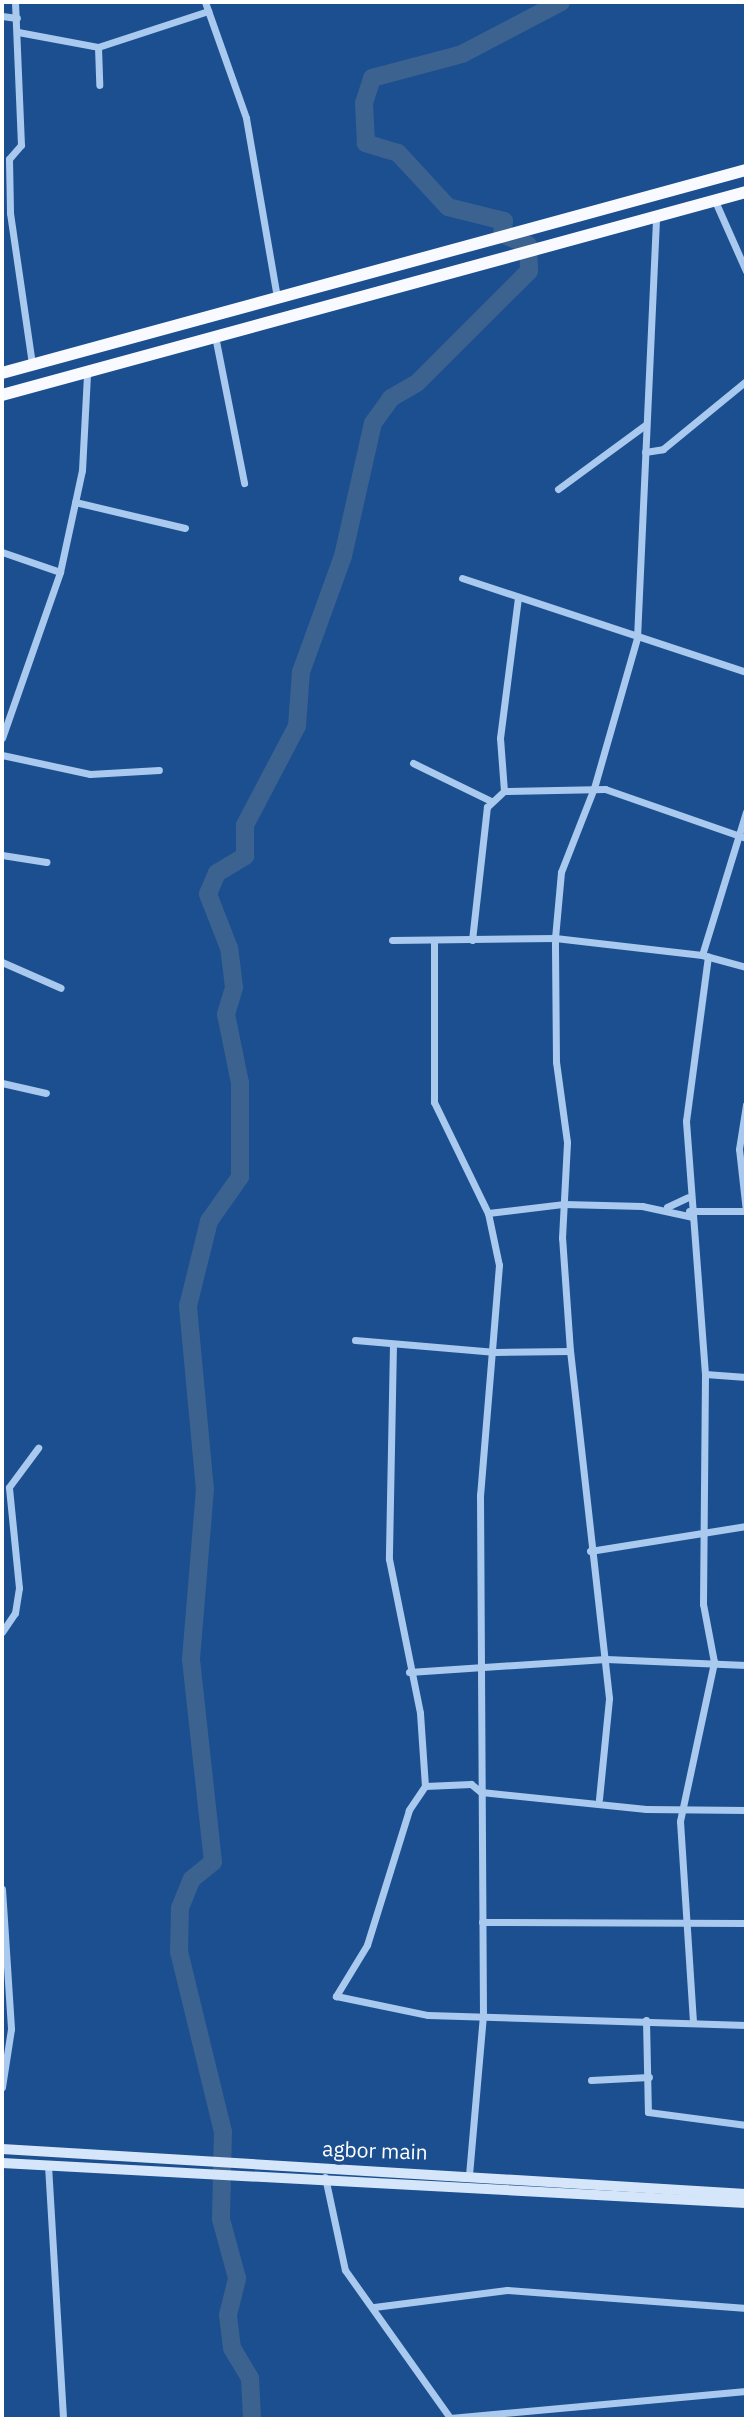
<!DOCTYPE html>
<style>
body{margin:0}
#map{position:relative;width:748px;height:2421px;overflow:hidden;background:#1b4f8f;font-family:"IBM Plex Sans",sans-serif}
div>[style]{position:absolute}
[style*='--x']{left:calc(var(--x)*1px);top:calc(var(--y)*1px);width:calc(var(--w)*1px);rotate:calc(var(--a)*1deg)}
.river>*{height:18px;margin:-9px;padding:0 9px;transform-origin:9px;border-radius:9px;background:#3c6290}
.minor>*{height:7px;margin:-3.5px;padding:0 3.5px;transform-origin:3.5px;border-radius:3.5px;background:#a9c9ee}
.secondary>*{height:10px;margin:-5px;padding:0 5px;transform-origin:5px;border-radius:5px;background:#d6e6fa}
.trunk>*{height:12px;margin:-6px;padding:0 6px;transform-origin:6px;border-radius:6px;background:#f8faff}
span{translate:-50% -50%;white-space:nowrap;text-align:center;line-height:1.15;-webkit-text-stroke:7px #1b4f8f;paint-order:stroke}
.street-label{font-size:21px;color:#fff}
.frame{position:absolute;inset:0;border:4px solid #fff;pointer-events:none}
</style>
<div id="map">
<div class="river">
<i style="--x:252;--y:2419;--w:41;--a:-92.8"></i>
<i style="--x:250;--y:2378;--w:35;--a:-121"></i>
<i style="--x:232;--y:2348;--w:33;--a:-97"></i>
<i style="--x:228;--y:2315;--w:38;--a:-76"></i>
<i style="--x:237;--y:2278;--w:61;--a:-105.2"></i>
<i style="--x:221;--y:2219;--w:87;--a:-88.7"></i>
<i style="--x:223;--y:2132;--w:185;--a:-103.7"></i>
<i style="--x:179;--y:1952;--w:44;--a:-88.7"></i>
<i style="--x:180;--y:1908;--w:31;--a:-68"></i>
<i style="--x:192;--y:1879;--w:27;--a:-39"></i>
<i style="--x:213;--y:1862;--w:204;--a:-96.2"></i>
<i style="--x:191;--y:1659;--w:170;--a:-85.3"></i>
<i style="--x:205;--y:1490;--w:185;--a:-95.3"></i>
<i style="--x:188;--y:1306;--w:88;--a:-76.1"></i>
<i style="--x:209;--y:1221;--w:54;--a:-54.8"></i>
<i style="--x:240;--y:1177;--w:94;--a:-90"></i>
<i style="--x:240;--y:1083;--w:70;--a:-101.5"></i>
<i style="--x:226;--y:1014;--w:28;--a:-73"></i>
<i style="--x:234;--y:987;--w:39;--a:-97"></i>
<i style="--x:229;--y:948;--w:58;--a:-111.3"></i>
<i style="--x:208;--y:894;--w:23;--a:-67"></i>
<i style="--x:217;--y:873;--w:33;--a:-31"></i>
<i style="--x:245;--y:856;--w:31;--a:-90"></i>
<i style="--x:245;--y:825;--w:112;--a:-62.3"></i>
<i style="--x:297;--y:726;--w:54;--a:-85.8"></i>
<i style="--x:301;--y:672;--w:123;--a:-70.1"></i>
<i style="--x:343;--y:556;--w:136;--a:-77.3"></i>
<i style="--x:373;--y:423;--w:31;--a:-54"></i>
<i style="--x:391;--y:398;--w:30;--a:-30"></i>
<i style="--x:417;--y:383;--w:158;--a:-45"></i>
<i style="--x:529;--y:271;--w:26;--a:-92"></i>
<i style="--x:528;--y:245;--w:28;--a:-157"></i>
<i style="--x:502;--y:234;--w:13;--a:-81"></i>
<i style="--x:504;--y:221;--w:58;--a:-166"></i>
<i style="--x:448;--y:207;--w:74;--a:-132.8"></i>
<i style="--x:398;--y:153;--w:34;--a:-163"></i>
<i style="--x:366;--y:143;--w:40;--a:-92.9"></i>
<i style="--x:364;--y:103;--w:26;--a:-72"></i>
<i style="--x:372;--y:78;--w:93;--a:-14.9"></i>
<i style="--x:462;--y:54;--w:112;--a:-27.7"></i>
</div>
<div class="minor">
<i style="--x:15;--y:2;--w:143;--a:87.6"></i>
<i style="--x:21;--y:145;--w:18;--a:131"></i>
<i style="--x:9;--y:159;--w:54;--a:88.9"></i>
<i style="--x:10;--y:213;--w:152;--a:81.7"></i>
<i style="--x:205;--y:2;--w:123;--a:70.5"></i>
<i style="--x:246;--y:118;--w:182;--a:80.2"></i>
<i style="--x:2;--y:16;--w:15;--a:8"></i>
<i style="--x:18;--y:32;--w:81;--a:10.6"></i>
<i style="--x:98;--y:47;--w:116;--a:-18.1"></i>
<i style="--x:98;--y:47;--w:38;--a:88"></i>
<i style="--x:715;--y:201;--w:77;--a:66.1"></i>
<i style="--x:215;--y:336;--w:150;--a:78.8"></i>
<i style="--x:645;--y:452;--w:18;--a:-9"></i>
<i style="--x:663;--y:449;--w:107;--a:-39.3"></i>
<i style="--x:558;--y:489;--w:108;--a:-36.3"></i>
<i style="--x:75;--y:502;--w:113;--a:13.3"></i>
<i style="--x:2;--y:552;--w:61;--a:19"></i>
<i style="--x:462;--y:578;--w:299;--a:18.3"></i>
<i style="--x:2;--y:738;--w:176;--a:-70.7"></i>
<i style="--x:60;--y:572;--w:104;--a:-77.8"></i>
<i style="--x:82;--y:470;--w:97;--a:-87"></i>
<i style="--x:2;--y:755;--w:90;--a:12.2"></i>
<i style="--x:90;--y:774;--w:69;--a:-3.3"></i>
<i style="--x:413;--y:763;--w:87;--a:26"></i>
<i style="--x:504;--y:791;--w:53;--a:-94.3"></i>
<i style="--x:500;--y:738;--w:142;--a:-82.7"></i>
<i style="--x:2;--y:855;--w:45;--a:9"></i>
<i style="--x:392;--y:940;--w:163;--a:-0.7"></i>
<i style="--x:555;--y:938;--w:148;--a:6.6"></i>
<i style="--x:702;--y:955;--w:46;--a:15.3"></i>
<i style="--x:434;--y:940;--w:162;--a:90"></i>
<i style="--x:434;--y:1102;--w:123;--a:64.1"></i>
<i style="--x:488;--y:1213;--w:53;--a:78.1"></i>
<i style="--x:499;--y:1265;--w:231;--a:94.7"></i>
<i style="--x:480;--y:1495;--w:520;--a:89.67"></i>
<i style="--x:483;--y:2015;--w:160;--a:95"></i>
<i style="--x:472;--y:940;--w:134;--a:-83.6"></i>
<i style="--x:487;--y:807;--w:23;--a:-43"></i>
<i style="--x:504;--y:791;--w:101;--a:-1.1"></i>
<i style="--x:605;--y:789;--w:149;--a:19.2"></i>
<i style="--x:702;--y:955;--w:150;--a:-72.9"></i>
<i style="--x:2;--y:962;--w:64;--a:23.8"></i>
<i style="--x:2;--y:1083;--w:45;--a:12.8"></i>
<i style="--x:667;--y:1207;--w:23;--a:-25"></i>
<i style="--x:689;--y:1211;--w:57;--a:0"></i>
<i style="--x:746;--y:1211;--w:62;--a:-96.4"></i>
<i style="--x:739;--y:1149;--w:45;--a:-81"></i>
<i style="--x:488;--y:1213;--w:77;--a:-6.8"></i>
<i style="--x:564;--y:1204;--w:78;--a:1.5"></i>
<i style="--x:642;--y:1206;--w:52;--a:12.2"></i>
<i style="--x:355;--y:1340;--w:141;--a:4.9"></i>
<i style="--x:495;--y:1352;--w:75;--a:-0.8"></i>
<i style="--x:393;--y:1344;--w:215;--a:91.1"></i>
<i style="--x:389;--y:1559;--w:157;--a:78.6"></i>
<i style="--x:420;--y:1713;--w:73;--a:86.1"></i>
<i style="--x:425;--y:1786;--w:29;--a:124"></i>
<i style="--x:409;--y:1810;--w:141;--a:107.3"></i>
<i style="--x:367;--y:1945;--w:60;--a:121.3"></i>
<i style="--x:336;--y:1996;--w:94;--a:11.7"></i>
<i style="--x:428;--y:2015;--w:318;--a:1.8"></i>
<i style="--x:705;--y:1374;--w:41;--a:4.2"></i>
<i style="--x:590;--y:1551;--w:158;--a:-9.1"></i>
<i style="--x:2;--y:1632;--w:23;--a:-56"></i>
<i style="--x:15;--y:1613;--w:25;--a:-81"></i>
<i style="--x:19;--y:1588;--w:101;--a:-95.7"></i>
<i style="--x:9;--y:1487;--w:49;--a:-53.4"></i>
<i style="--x:409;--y:1672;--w:197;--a:-3.8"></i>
<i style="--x:606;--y:1659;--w:140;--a:2.5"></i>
<i style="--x:425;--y:1786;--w:46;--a:-2.5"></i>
<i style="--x:471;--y:1784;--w:13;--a:39"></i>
<i style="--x:481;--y:1792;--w:166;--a:5.9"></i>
<i style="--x:646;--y:1809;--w:100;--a:0.6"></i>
<i style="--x:599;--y:1799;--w:101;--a:-84.3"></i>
<i style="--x:609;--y:1698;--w:349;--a:-96.4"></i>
<i style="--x:570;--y:1351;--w:113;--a:-94"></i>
<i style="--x:562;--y:1238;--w:96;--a:-87"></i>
<i style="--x:567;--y:1142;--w:81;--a:-97.8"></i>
<i style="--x:556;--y:1062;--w:124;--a:-90.5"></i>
<i style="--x:555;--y:938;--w:66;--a:-84.8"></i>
<i style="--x:561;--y:872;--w:90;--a:-68.6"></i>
<i style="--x:594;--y:788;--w:156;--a:-74"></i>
<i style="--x:637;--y:638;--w:421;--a:-87.4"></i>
<i style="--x:2;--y:1889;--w:140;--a:86.3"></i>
<i style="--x:11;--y:2029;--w:59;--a:98.8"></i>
<i style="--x:482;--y:1922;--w:264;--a:0.2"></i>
<i style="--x:646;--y:2020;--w:92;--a:88.8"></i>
<i style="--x:648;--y:2112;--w:99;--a:7.6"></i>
<i style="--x:693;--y:2022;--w:201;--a:-93.7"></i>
<i style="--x:680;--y:1821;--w:163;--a:-77.9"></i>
<i style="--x:714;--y:1662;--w:59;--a:-100.7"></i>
<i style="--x:703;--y:1604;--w:230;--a:-89.5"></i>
<i style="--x:705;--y:1374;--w:254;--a:-94.3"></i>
<i style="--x:686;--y:1121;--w:166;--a:-82.4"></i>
<i style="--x:591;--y:2080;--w:58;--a:-3"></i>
<i style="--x:48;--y:2165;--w:254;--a:86.6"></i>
<i style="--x:325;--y:2177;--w:95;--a:77.9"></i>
<i style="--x:345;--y:2270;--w:183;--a:54.6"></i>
<i style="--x:374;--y:2307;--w:134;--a:-7.3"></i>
<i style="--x:507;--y:2290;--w:240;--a:4.3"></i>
<i style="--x:450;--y:2418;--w:297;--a:-5.2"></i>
</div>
<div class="secondary">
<i style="--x:2;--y:2149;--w:745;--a:3.46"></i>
<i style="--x:2;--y:2163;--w:745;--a:3.08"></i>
</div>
<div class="trunk">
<i style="--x:2;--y:373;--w:771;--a:-15.26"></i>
<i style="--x:2;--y:395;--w:771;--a:-15.26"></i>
</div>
<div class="street-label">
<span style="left:375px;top:2150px;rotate:2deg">agbor main</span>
</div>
<div class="frame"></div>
</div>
